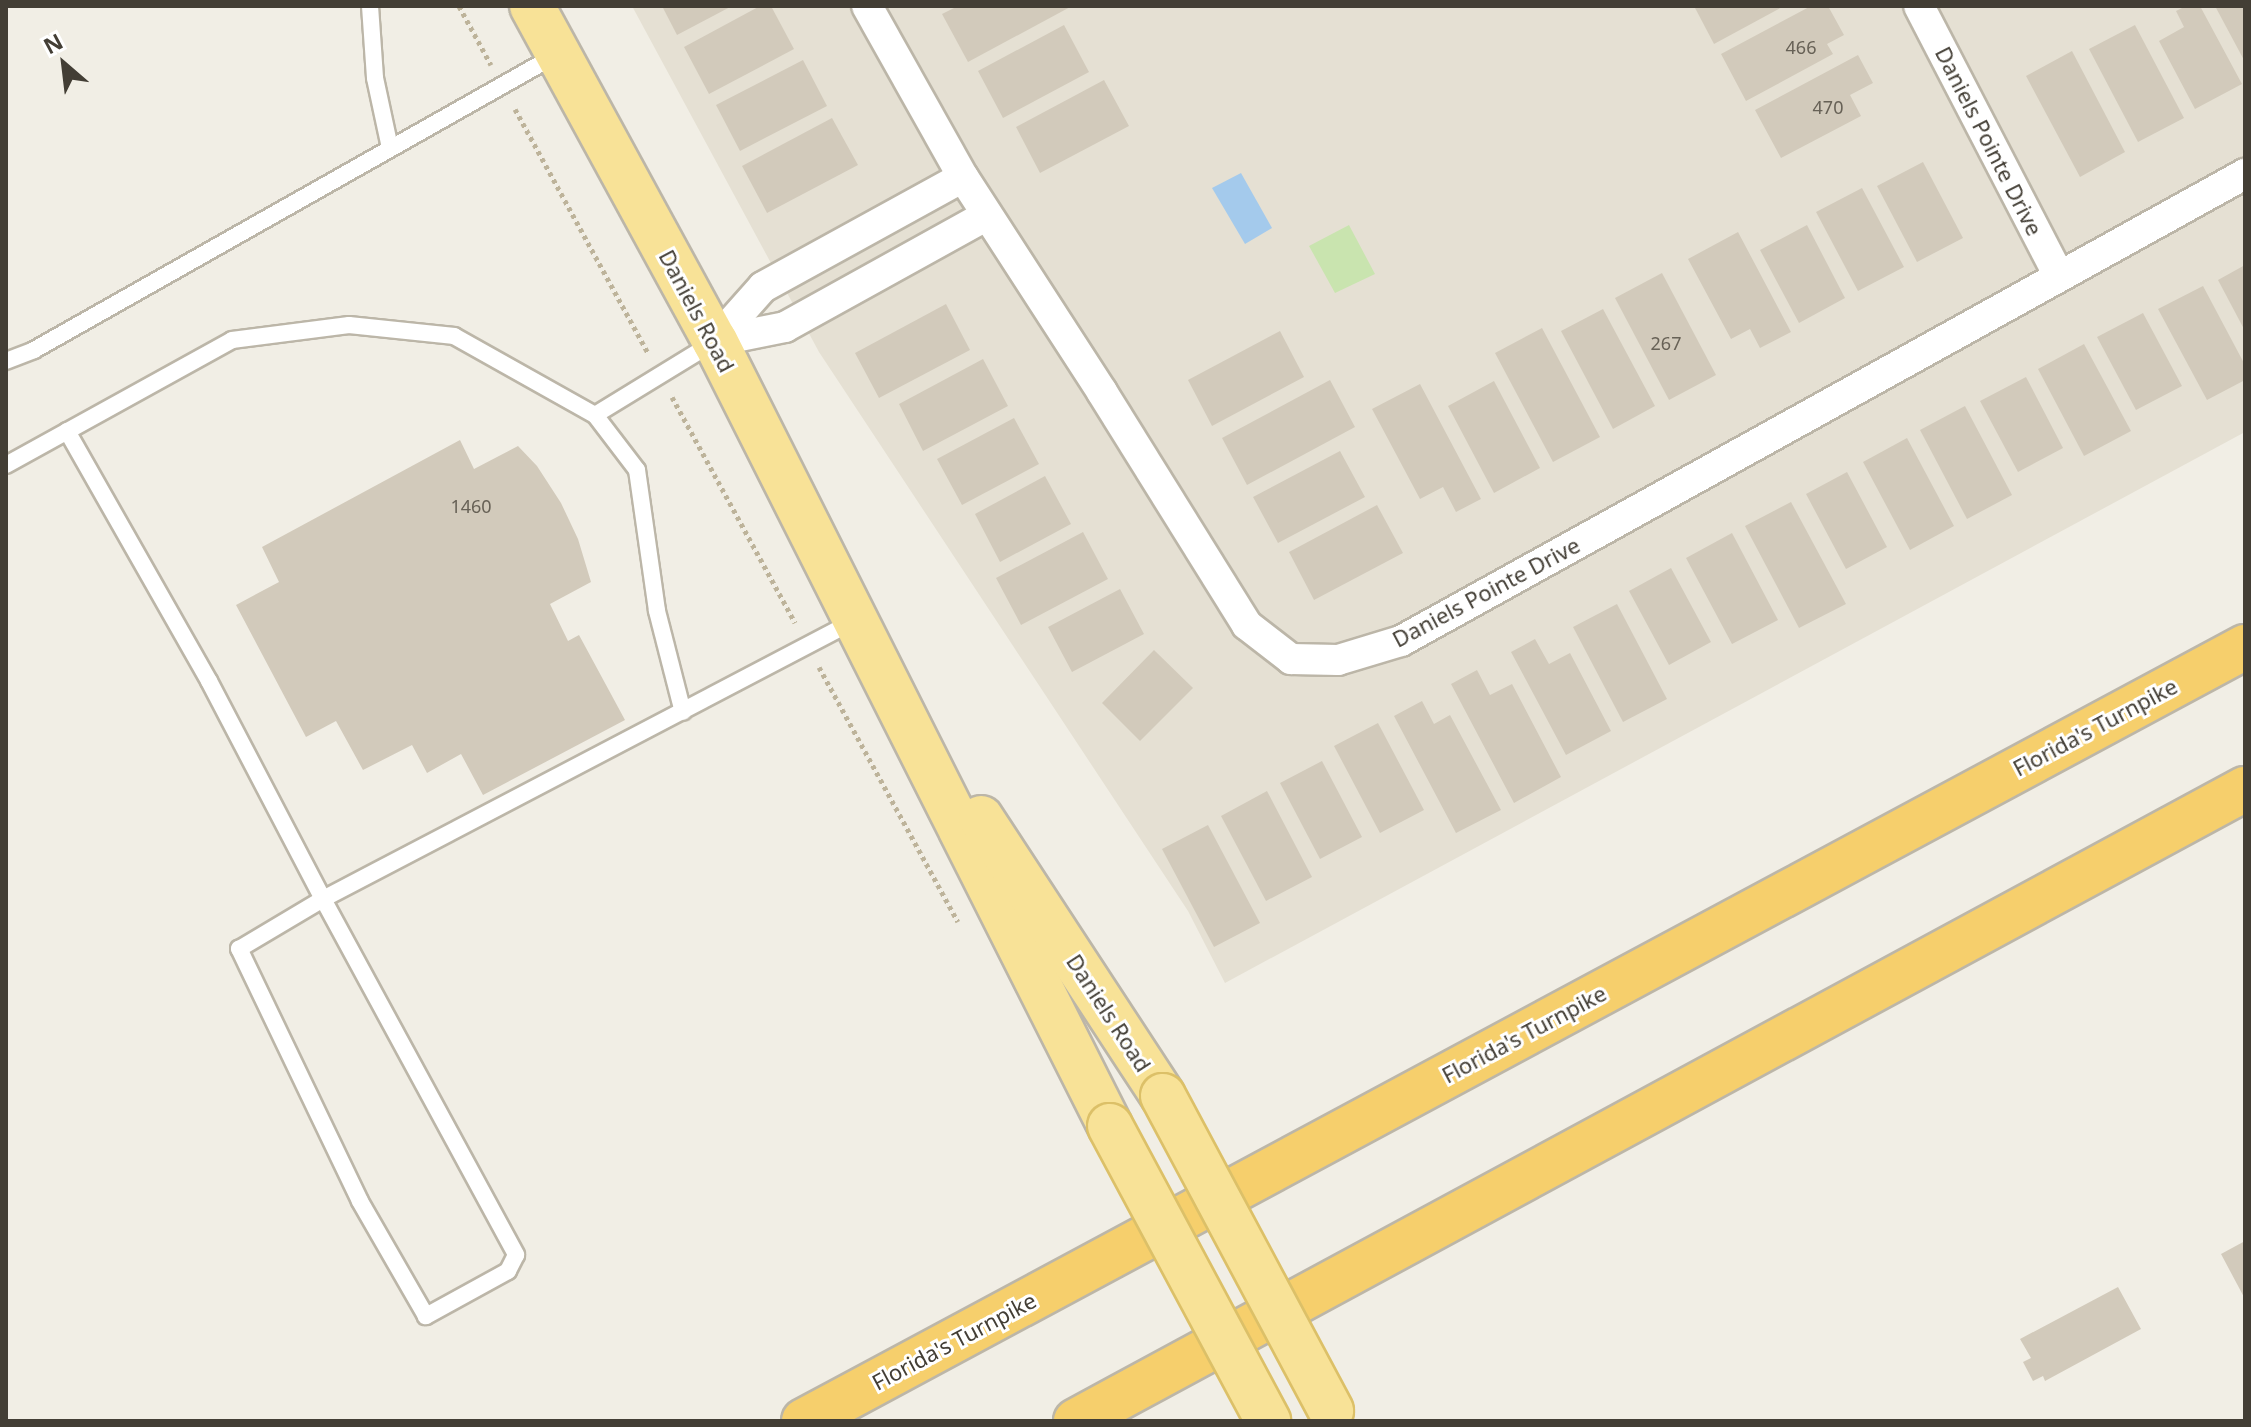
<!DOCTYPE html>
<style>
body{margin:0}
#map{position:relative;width:2251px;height:1427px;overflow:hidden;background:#f1eee5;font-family:"Noto Sans",sans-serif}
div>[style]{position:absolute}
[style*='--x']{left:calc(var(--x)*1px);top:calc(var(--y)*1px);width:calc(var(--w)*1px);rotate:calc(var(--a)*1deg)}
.residential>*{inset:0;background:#e5e0d3}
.green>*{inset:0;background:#c9e4af}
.water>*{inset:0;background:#a4caec}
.building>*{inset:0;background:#d2cabb}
.path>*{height:5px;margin-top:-2.5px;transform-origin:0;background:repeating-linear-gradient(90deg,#bdb39a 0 4px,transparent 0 8px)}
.roads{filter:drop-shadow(2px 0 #bcb6a8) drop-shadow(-2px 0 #bcb6a8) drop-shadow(0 2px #bcb6a8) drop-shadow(0 -2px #bcb6a8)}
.lane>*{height:16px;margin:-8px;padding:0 8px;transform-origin:8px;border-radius:8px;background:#fff}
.street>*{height:30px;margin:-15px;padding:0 15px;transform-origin:15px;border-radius:15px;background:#fff}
.primary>*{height:44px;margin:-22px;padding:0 22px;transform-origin:22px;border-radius:22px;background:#f8e297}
.highway>*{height:44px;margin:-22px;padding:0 22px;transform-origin:22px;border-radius:22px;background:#f6cf6c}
.bridges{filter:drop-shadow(2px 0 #dcc068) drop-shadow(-2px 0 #dcc068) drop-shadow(0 2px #dcc068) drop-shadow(0 -2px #dcc068)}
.primary-bridge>*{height:44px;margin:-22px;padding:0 22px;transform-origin:22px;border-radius:22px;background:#f8e297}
span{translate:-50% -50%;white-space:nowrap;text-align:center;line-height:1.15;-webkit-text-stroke:6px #fff;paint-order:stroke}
.number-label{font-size:18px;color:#676156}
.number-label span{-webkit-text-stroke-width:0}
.street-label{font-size:22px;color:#433e35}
.frame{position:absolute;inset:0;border:8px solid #433e35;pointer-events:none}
.north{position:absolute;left:24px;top:24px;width:80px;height:80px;-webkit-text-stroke:6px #fff;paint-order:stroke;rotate:332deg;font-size:22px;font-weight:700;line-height:32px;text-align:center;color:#433e35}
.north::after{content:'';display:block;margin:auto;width:28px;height:36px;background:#433e35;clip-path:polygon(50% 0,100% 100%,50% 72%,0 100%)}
</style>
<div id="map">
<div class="residential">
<i style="clip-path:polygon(632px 6px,2245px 6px,2245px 432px,1225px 983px,1188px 911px,819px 352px)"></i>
</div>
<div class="green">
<i style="clip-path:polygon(1349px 225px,1375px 274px,1335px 293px,1309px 246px)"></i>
</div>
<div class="water">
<i style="clip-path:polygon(1241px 173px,1272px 228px,1245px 244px,1212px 188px)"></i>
</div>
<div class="building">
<i style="clip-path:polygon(662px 6px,732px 6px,677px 35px)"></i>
<i style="clip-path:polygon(760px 6px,771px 6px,794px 49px,709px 94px,684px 47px)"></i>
<i style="clip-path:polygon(958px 6px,1072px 6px,968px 62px,942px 14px)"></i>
<i style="clip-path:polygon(1694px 6px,1784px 6px,1714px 44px)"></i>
<i style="clip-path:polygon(1811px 6px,1828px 6px,1844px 35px,1827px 44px,1833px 54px,1746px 101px,1721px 54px)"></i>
<i style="clip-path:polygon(2186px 6px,2200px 6px,2242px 84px,2195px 109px,2159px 41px,2184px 27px,2176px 11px)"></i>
<i style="clip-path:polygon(2215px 6px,2245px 6px,2245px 62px)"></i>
<i style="clip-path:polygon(1064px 25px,1089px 72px,1003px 118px,978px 71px)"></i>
<i style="clip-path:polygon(2135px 25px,2184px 118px,2138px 142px,2089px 49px)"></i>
<i style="clip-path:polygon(2072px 51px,2125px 152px,2080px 177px,2026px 76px)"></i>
<i style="clip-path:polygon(1858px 55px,1873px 83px,1850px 95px,1861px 116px,1781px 158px,1755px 110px)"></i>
<i style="clip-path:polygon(803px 60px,827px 106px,740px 151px,716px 105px)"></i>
<i style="clip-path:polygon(1104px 80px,1129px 126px,1040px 173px,1016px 127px)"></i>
<i style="clip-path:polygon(832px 118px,858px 165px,767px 213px,742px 166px)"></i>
<i style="clip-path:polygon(1923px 162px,1963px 238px,1917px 262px,1877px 186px)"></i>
<i style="clip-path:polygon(1862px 188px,1904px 267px,1858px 291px,1816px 212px)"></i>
<i style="clip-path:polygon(1807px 225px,1845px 298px,1799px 323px,1760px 250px)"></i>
<i style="clip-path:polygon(1738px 232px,1791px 332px,1760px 348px,1750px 329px,1731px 339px,1688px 259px)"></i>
<i style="clip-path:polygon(2245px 265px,2245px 331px,2218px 280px)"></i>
<i style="clip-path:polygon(1662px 273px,1716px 375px,1669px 400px,1615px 298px)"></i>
<i style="clip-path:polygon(2203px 286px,2245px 365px,2245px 380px,2207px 400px,2158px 309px)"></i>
<i style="clip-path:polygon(946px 304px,970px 350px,879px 398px,855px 353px)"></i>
<i style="clip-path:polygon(1603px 309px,1655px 406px,1613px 429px,1561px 331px)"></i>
<i style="clip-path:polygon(2143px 313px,2182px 386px,2136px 410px,2097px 337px)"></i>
<i style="clip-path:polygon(1542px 328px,1600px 437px,1553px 462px,1495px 353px)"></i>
<i style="clip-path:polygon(1280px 331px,1304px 377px,1212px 426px,1188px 380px)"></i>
<i style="clip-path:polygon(2084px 344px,2131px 431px,2084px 456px,2038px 369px)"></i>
<i style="clip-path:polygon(983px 359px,1008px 406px,923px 451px,899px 404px)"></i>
<i style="clip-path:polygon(2026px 377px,2063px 448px,2018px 472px,1980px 401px)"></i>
<i style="clip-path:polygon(1330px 380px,1355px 427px,1247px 485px,1222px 438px)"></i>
<i style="clip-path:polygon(1494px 381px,1540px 468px,1494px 493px,1448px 406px)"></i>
<i style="clip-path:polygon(1420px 384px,1481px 499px,1456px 512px,1443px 487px,1420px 499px,1372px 409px)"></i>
<i style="clip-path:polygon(1965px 406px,2012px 495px,1967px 519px,1920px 430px)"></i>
<i style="clip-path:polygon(1014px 418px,1039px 464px,962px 505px,937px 459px)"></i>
<i style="clip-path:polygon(1907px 438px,1954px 526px,1910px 550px,1863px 462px)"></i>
<i style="clip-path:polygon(460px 440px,474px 469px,518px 446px,537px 466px,561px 503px,578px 539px,591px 582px,550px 604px,568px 641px,579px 635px,625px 720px,483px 795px,461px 754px,427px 773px,412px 745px,363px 770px,336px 721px,306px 737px,236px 605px,279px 582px,262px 547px)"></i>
<i style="clip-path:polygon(1340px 451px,1365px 497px,1278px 543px,1253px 497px)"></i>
<i style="clip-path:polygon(1847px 472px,1887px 547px,1846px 569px,1806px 494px)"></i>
<i style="clip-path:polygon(1045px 476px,1071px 524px,1000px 562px,975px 514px)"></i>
<i style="clip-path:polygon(1791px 502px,1846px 604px,1799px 628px,1745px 526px)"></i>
<i style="clip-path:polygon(1377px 505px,1403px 553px,1314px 600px,1289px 552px)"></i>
<i style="clip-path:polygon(1083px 532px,1108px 579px,1021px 625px,996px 578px)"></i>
<i style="clip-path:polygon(1732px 533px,1778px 620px,1732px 644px,1686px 558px)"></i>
<i style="clip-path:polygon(1671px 568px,1711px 642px,1669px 665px,1629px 591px)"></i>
<i style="clip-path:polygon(1120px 589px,1144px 634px,1072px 672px,1048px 627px)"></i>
<i style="clip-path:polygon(1617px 604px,1667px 699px,1623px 722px,1573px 627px)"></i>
<i style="clip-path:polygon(1535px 639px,1549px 664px,1570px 653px,1611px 731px,1566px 755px,1511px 652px)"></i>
<i style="clip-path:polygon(1154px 650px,1193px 688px,1140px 741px,1102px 703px)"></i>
<i style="clip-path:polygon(1477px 670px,1490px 695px,1512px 684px,1561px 777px,1514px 803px,1451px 684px)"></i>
<i style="clip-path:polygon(1422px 701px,1434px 724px,1450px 715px,1501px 810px,1456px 833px,1394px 716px)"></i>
<i style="clip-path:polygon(1378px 723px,1424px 810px,1380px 833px,1334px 746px)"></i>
<i style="clip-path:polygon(1322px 761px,1362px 837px,1320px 859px,1280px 783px)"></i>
<i style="clip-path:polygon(1267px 791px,1312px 877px,1266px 901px,1221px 816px)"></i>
<i style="clip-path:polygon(1208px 825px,1260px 923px,1214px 947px,1162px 849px)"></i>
<i style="clip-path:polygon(2245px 1241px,2245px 1299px,2221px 1254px)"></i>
<i style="clip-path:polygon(2118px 1287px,2141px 1329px,2045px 1381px,2043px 1376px,2033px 1381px,2023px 1362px,2031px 1358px,2020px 1339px)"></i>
</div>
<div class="path">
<i style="--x:459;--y:6;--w:67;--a:61.5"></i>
<i style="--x:515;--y:109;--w:278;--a:61.4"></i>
<i style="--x:672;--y:397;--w:257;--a:61.4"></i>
<i style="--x:819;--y:667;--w:290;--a:61.4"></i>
</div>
<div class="roads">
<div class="lane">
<i style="--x:370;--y:6;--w:72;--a:86"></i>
<i style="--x:375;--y:78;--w:72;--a:77.9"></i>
<i style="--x:6;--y:361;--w:30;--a:-21"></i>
<i style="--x:34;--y:350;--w:600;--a:-29.47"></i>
<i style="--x:595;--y:415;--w:69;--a:52.6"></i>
<i style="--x:637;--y:470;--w:142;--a:81.9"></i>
<i style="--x:657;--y:611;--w:104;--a:75.6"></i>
<i style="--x:67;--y:431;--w:288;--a:60.4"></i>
<i style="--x:209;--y:681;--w:246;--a:62.4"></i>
<i style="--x:323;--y:899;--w:599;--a:-27.63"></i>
<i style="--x:6;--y:465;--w:258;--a:-28.9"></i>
<i style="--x:232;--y:340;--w:118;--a:-7.3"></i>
<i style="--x:349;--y:325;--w:106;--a:6"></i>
<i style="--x:454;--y:336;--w:162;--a:29.3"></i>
<i style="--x:595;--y:415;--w:140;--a:-31.5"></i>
<i style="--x:323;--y:899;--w:405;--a:61.5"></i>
<i style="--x:516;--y:1255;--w:18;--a:117"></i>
<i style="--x:508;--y:1271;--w:94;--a:151.2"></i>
<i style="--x:426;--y:1316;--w:133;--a:-119.9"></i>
<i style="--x:360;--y:1201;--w:280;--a:-115.6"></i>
<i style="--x:239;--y:949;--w:98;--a:-30.8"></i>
</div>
<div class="street">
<i style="--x:867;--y:6;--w:196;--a:60.7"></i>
<i style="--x:963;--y:177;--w:256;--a:57.1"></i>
<i style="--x:1102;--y:392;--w:274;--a:58.1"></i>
<i style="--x:1247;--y:625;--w:56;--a:37.7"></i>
<i style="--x:1291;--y:659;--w:47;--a:1.2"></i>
<i style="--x:1338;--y:660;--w:66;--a:-16.8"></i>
<i style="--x:1401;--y:641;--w:965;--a:-28.96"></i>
<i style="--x:1919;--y:6;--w:304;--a:62.6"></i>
<i style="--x:715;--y:341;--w:71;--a:-11.3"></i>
<i style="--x:785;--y:327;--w:231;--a:-29"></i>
<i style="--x:715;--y:341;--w:72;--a:-48.4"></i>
<i style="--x:763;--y:287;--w:228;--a:-28.8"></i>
</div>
<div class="primary">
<i style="--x:532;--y:6;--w:382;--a:61.4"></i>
<i style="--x:715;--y:341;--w:879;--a:63.29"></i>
<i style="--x:981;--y:818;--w:332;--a:56.8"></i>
</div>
<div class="highway">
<i style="--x:804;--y:1421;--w:1636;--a:-28.24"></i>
<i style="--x:1076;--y:1421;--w:1329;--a:-28.4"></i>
</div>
</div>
<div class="bridges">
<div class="primary-bridge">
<i style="--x:1163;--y:1096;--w:357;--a:61.9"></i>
<i style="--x:1110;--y:1126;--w:335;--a:61.8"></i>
</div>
</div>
<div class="number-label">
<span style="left:1801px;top:47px">466</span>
<span style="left:1828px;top:107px">470</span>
<span style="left:1666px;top:343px">267</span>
<span style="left:471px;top:506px">1460</span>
</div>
<div class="street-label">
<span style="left:1989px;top:141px;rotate:63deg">Daniels Pointe Drive</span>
<span style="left:697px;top:311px;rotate:62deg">Daniels Road</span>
<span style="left:1486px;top:592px;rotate:-28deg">Daniels Pointe Drive</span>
<span style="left:2095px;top:727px;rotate:-28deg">Florida's Turnpike</span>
<span style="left:1109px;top:1013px;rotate:57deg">Daniels Road</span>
<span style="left:1524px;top:1034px;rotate:-28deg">Florida's Turnpike</span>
<span style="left:954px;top:1341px;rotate:-28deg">Florida's Turnpike</span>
</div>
<div class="frame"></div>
<div class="north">N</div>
</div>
